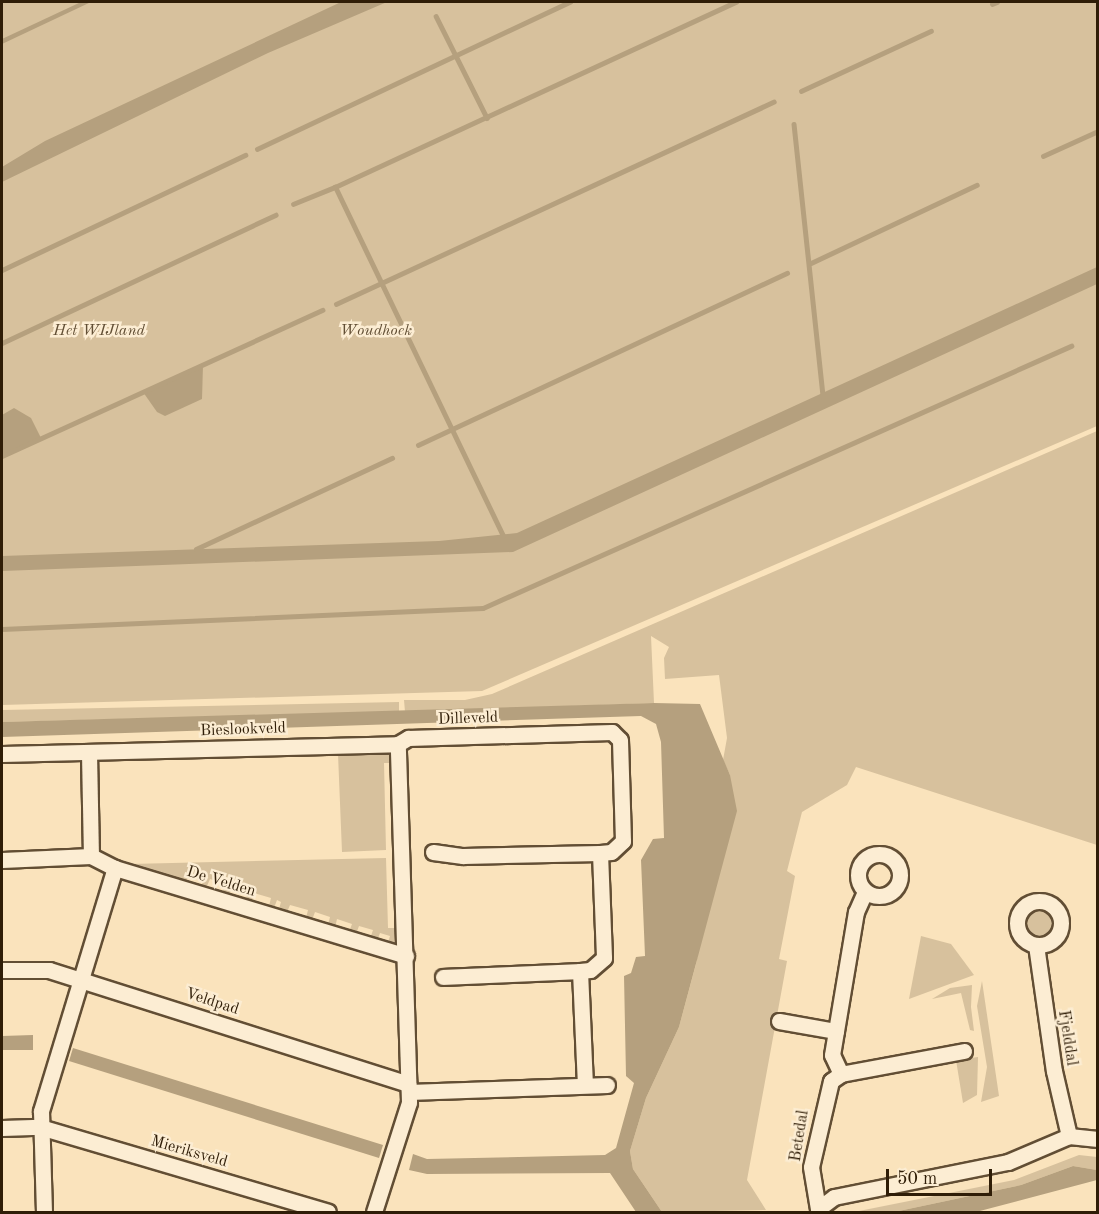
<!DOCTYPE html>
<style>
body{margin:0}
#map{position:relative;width:1099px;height:1214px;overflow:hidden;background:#fae3bc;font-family:"Old Standard TT",serif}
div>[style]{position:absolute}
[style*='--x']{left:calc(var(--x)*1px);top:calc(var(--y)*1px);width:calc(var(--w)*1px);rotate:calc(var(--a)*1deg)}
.green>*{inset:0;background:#d7c19d}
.round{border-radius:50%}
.water>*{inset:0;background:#b5a07e}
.stream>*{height:4.5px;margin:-2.25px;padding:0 2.25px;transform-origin:2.25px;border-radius:2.25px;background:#b5a07e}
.roads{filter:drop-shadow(2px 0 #624e34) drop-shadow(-2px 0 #624e34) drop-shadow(0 2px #624e34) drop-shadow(0 -2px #624e34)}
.street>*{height:15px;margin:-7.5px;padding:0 7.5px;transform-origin:7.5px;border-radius:7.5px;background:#fcedd3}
.street>.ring{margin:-7.5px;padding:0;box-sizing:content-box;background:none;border:15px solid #fcedd3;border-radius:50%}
span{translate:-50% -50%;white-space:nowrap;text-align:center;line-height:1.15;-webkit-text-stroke:5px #fcedd3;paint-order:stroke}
.park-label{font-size:16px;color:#614e34;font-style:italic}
.street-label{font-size:16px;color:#2f1d07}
.frame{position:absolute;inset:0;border:3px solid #2f1d07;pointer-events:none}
.scale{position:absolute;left:886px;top:1169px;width:106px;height:27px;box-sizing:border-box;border:3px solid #2f1d07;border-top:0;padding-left:8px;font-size:18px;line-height:21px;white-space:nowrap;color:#2f1d07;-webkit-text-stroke:4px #fcedd3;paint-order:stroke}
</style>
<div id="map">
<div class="green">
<i style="clip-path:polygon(2px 2px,1097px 2px,1097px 426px,482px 691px,2px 705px)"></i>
<i style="clip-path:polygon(1097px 431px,1097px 845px,856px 767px,847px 785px,802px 812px,787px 871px,795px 876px,779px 959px,787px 961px,747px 1180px,766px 1210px,662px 1212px,633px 1169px,630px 1151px,646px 1098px,679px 1027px,696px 964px,730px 775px,723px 760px,727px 738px,719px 675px,665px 679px,664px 658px,669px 647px,651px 636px,654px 703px,405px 712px,404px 700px,465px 700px,492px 694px)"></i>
<i style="clip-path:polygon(399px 702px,399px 712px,2px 722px,2px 710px)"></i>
<i style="clip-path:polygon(348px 747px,382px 747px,393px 754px,393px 763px,384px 763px,386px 850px,342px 852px,338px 754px,348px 754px)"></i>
<i style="clip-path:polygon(386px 858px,388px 928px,399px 928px,399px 949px,387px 946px,390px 936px,380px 933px,377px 941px,370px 939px,373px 930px,359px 926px,356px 934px,349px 932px,352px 924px,337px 919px,335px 928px,328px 925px,330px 917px,315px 912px,312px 920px,306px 918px,308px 910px,290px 905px,287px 912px,279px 909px,281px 902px,277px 900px,274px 908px,269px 906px,271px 898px,254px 893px,252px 900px,246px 899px,248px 891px,232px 886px,230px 893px,223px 891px,225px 884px,210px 879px,207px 886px,202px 885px,204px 877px,190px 873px,186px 882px,130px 864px)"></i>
<i class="round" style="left:1024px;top:907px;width:32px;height:32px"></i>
<i style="clip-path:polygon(921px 936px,951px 944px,974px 975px,909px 999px)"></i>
<i style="clip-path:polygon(982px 981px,999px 1096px,981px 1102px,987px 1067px,977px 1006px)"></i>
<i style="clip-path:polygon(972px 985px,971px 1007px,974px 1031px,970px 1030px,961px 993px,932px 999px,950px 988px)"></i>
<i style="clip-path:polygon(978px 1057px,977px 1095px,963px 1103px,956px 1060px)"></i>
<i style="clip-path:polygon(1079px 1155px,1097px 1157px,1097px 1170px,1073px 1166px,1021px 1185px,894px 1212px,854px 1212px,1014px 1180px)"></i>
</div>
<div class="water">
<i style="clip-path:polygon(81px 2px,91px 2px,2px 44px,2px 39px)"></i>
<i style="clip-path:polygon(341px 2px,387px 2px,268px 53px,2px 182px,2px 167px,45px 141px)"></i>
<i style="clip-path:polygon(1097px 267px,1097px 284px,513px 552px,2px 571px,2px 556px,439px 541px,517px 533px)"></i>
<i style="clip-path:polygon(203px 365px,202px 399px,165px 416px,157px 412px,143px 392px)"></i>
<i style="clip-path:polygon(14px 408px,31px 418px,41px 438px,2px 456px,2px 415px)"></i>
<i style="clip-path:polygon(654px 703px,700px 704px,730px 775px,737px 811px,679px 1027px,646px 1098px,630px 1151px,633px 1169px,662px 1212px,636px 1212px,610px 1173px,427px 1174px,409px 1170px,413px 1154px,427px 1159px,605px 1155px,616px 1148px,634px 1083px,626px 1076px,624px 976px,631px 973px,636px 957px,645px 956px,641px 860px,653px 839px,664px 838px,661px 742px,656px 724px,641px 716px,2px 737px,2px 722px)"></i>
<i style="clip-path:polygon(33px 1035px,33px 1050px,2px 1050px,2px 1036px)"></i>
<i style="clip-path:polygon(73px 1048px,383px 1145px,379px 1158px,69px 1061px)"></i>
<i style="clip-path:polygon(1073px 1166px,1097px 1170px,1097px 1180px,976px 1212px,894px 1212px,1021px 1185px)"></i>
</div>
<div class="stream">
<i style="--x:992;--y:4;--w:5;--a:-22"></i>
<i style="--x:436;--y:16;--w:114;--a:63.4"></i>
<i style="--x:801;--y:91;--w:143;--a:-24.8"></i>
<i style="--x:794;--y:124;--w:274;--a:83.9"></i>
<i style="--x:257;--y:149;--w:346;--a:-25.2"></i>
<i style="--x:1043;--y:156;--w:60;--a:-24.4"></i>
<i style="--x:293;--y:204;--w:45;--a:-22"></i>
<i style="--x:811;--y:263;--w:183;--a:-25.2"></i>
<i style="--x:2;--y:270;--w:269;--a:-25.3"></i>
<i style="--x:336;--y:304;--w:482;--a:-24.8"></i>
<i style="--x:2;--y:343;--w:302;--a:-25.1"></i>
<i style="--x:418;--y:445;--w:407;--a:-25"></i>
<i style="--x:2;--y:456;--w:352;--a:-24.5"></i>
<i style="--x:503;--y:536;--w:387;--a:-115.7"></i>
<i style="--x:335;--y:187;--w:442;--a:-24.8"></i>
<i style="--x:196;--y:549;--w:216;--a:-24.9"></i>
<i style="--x:2;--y:629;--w:481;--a:-2.5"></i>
<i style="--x:483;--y:608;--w:644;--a:-24.02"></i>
</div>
<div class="roads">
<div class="street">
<i style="--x:89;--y:753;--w:103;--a:88.9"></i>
<i style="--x:2;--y:754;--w:396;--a:-1.4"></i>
<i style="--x:398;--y:744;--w:12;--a:-31"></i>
<i style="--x:408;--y:738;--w:204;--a:-1.7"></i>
<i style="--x:612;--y:732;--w:11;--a:45"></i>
<i style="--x:620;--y:740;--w:101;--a:88.3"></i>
<i style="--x:623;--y:841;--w:16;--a:137"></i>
<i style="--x:611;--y:852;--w:11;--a:175"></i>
<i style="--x:600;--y:853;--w:105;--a:87.8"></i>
<i style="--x:604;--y:958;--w:18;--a:139"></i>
<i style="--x:590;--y:970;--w:10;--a:174"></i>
<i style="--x:580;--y:971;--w:114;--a:87.5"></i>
<i style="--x:433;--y:852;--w:30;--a:8"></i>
<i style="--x:463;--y:856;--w:137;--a:-1.3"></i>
<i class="ring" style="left:858px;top:854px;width:27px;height:27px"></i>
<i style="--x:2;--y:860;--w:89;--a:-2.6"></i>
<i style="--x:91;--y:856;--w:27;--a:27"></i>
<i style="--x:115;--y:868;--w:304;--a:16.8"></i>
<i class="ring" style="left:1017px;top:901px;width:29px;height:29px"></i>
<i style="--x:1036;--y:945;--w:127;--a:81.9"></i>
<i style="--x:1054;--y:1071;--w:67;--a:77"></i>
<i style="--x:2;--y:970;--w:47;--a:0"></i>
<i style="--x:49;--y:970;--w:377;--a:17.6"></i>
<i style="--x:443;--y:977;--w:137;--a:-2.5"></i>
<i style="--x:779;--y:1021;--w:58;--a:10"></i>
<i style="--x:964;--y:1051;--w:125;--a:169.4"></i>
<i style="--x:841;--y:1074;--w:12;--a:145"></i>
<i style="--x:831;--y:1081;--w:88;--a:103.1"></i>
<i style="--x:811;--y:1167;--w:43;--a:80.5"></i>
<i style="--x:818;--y:1209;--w:20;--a:-37"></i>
<i style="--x:834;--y:1197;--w:177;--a:-11.4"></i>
<i style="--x:1008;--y:1162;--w:66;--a:-23.1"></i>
<i style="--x:1069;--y:1136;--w:29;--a:6"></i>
<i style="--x:841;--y:1074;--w:21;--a:-115"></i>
<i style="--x:832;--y:1055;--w:145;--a:-80.5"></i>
<i style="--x:856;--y:912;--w:22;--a:-66"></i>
<i style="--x:409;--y:1092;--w:198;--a:-2"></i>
<i style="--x:2;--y:1128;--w:38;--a:-2"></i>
<i style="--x:40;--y:1127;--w:300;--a:16.4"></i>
<i style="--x:44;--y:1212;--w:101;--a:-91.7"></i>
<i style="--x:41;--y:1111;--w:254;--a:-73.1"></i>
<i style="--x:374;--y:1212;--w:115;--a:-72.3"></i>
<i style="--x:409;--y:1102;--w:358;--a:-91.8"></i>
</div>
</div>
<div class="park-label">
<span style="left:99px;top:331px">Het WIJland</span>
<span style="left:376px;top:331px">Woudhoek</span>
</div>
<div class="street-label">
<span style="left:468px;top:719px;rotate:-2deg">Dilleveld</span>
<span style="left:243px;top:730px;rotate:-2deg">Bieslookveld</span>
<span style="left:221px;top:882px;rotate:17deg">De Velden</span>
<span style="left:212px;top:1002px;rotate:18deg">Veldpad</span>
<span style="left:1067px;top:1038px;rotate:81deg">Fjelddal</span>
<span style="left:800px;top:1136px;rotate:-81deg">Betedal</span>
<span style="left:189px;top:1152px;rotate:16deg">Mieriksveld</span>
</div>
<div class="frame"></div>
<div class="scale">50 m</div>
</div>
